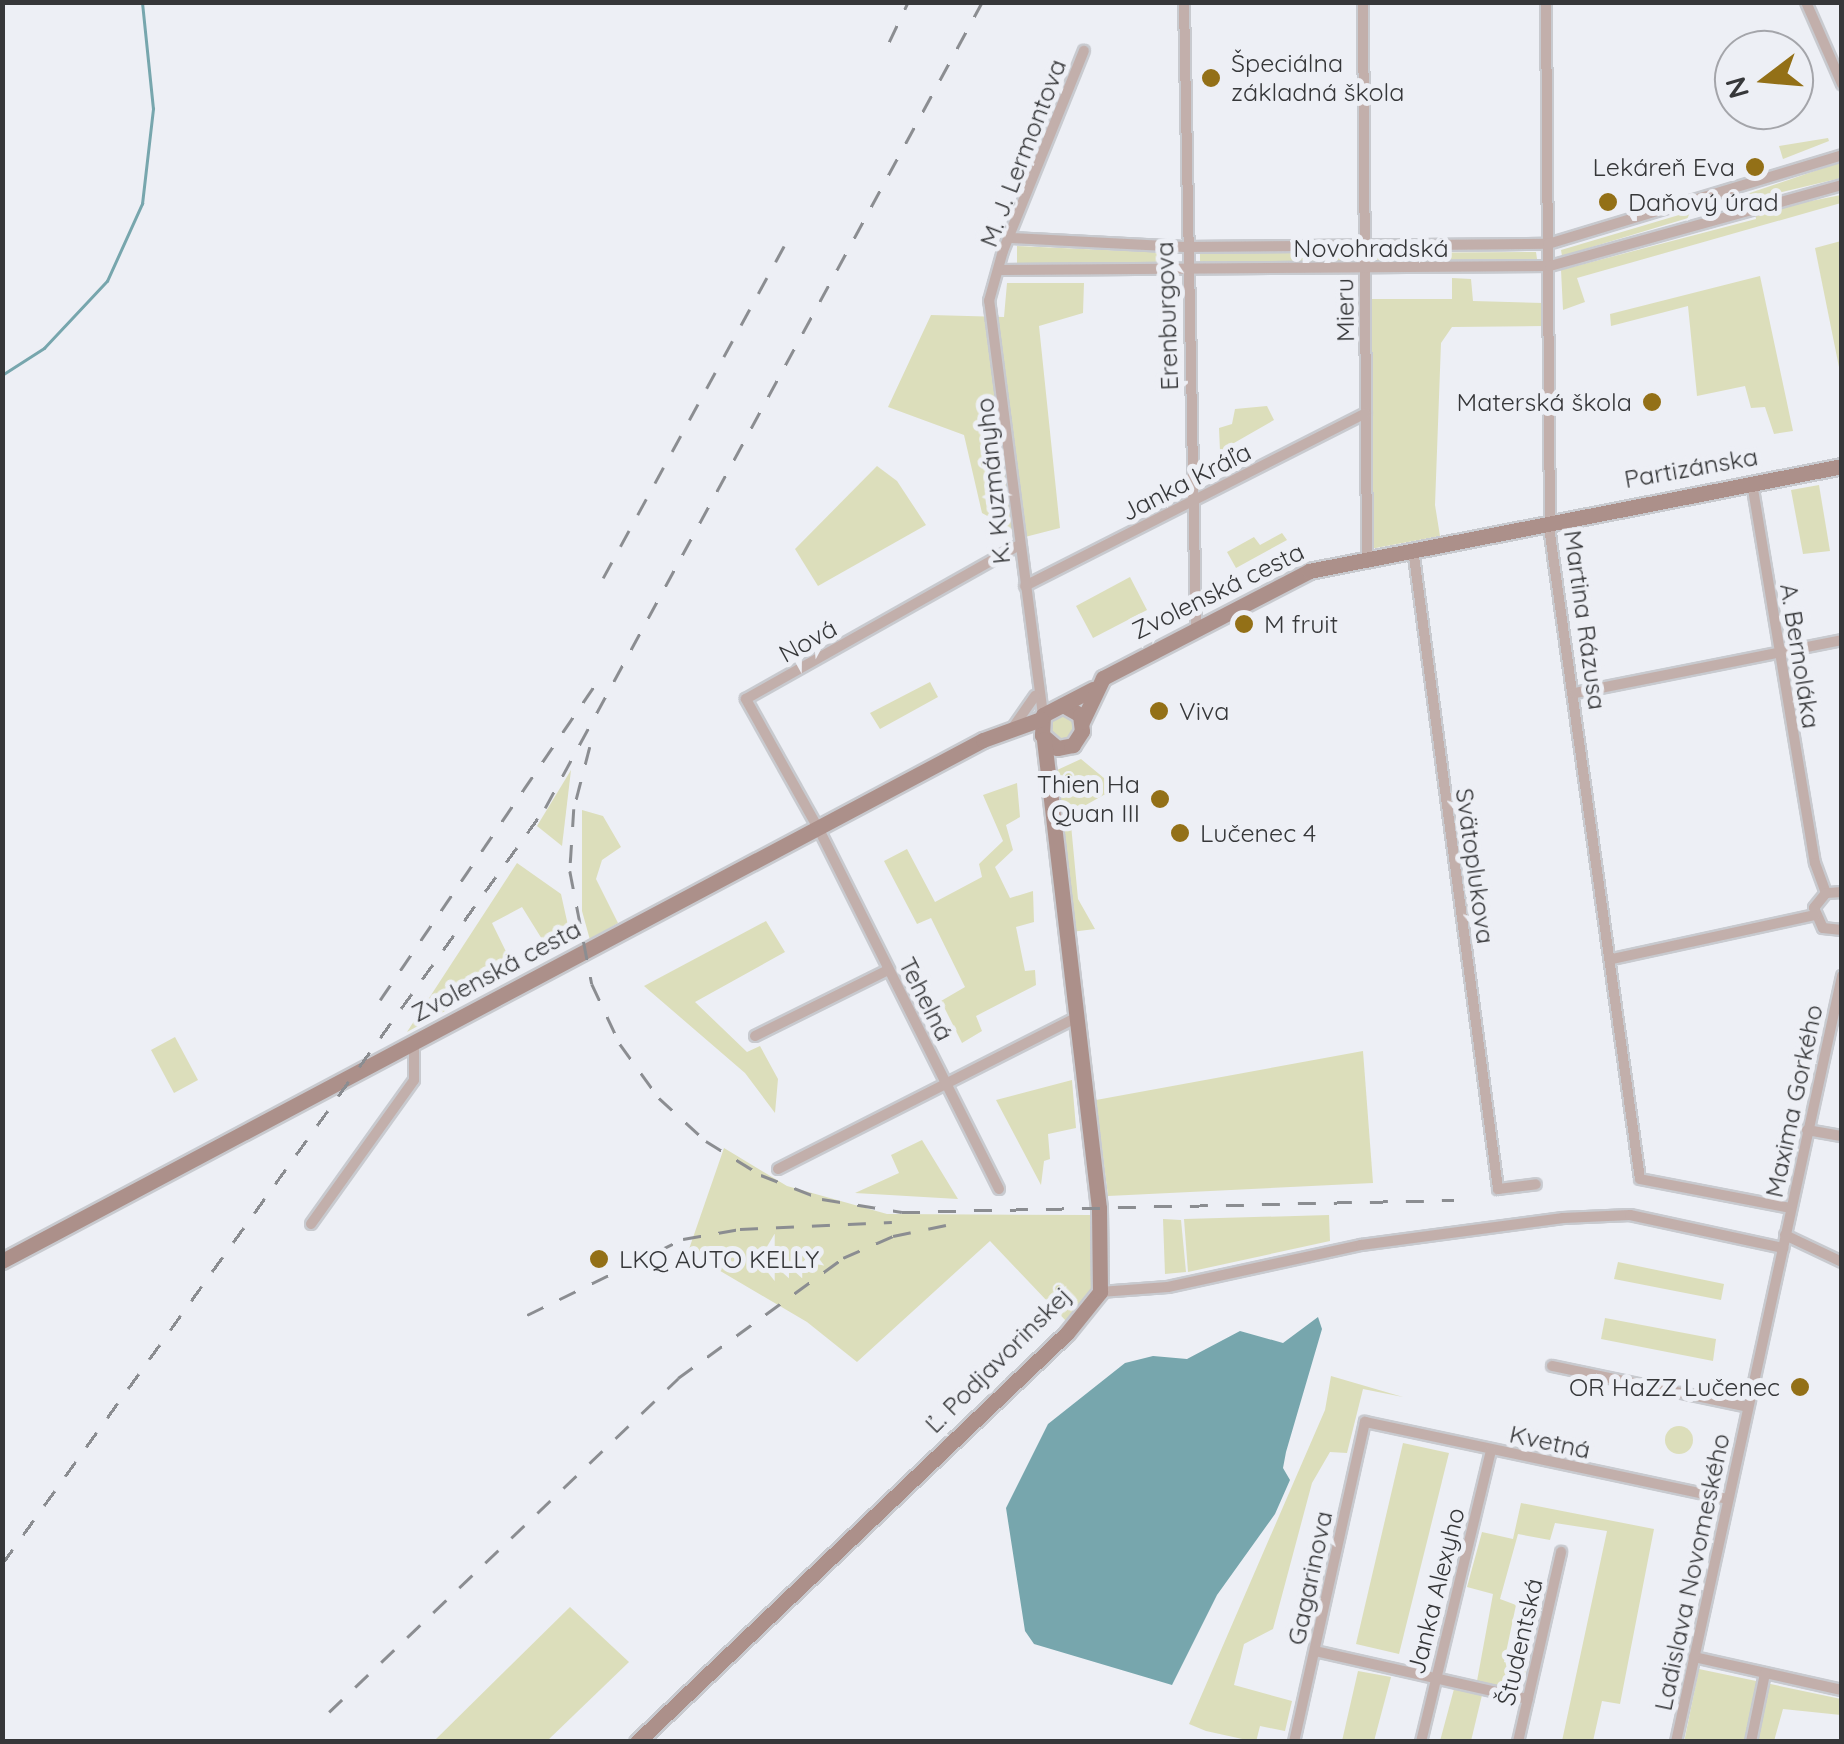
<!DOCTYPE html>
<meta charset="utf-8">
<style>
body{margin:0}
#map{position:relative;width:1844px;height:1744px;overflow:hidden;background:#edeff5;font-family:Quicksand,sans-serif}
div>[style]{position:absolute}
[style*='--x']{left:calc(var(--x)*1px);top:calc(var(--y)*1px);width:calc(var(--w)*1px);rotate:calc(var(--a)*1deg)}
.green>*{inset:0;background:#dcdebb}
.round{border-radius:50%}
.water>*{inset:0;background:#77a6ad}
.stream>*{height:2.5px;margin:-1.25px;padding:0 1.25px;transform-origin:1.25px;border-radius:1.25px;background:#77a6ad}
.roads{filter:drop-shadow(2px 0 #c8cacf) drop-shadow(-2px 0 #c8cacf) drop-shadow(0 2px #c8cacf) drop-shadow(0 -2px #c8cacf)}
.street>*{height:10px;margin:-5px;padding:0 5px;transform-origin:5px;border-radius:5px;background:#c2afab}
.secondary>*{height:15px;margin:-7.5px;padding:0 7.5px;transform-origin:7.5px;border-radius:7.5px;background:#ac908a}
.rail>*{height:2.5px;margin-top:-1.25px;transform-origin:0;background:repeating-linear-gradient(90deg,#8b8d91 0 18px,transparent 0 36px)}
.dots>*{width:28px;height:28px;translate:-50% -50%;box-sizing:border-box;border:5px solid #edeff5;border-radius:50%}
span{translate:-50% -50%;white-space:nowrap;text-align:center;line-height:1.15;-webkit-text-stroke:10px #edeff5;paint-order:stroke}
.poi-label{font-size:25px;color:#363739}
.left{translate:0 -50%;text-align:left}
.right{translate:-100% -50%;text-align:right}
.street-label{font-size:25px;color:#363739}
.frame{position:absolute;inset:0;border:5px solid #363739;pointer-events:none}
.north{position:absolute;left:1714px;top:30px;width:100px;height:100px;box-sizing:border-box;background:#edeff5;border:2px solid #a4a5aa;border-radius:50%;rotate:254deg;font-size:28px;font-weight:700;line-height:40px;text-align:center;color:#363739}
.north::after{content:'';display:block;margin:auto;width:35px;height:45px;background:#937017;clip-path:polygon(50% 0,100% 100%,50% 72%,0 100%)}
</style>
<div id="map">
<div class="green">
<i style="clip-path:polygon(1828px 138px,1829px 141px,1783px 159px,1779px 146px)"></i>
<i style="clip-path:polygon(1841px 162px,1841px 178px,1740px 202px,1738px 197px)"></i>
<i style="clip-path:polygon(1841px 195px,1841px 203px,1577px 278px,1585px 302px,1563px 310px,1561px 270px,1756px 219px,1755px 212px)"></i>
<i style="clip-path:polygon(1716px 204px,1718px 209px,1562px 256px,1561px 250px)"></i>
<i style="clip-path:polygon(1841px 241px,1842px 241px,1841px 377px,1815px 248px)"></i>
<i style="clip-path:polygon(1017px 246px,1172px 253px,1173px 264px,1017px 264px)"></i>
<i style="clip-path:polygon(1536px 252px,1537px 259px,1377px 261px,1378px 253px)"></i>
<i style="clip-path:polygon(1200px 253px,1352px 253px,1352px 262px,1200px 263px)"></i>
<i style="clip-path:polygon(1760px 276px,1793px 431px,1774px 434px,1765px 407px,1751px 408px,1745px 386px,1697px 396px,1688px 306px,1611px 326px,1610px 314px)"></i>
<i style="clip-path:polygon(1452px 278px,1471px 279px,1473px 301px,1543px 303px,1544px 326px,1452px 327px,1441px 343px,1435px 505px,1440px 536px,1365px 550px,1372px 299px,1452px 299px)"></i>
<i style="clip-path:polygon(1007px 283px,1084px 283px,1083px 313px,1039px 326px,1060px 528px,1025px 537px,982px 513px,964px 435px,888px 407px,931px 315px,1004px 317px)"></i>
<i style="clip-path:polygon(1267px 406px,1274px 420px,1220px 451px,1219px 428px,1232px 424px,1235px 409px)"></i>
<i style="clip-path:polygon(877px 466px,897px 481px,926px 525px,818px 586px,795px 549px)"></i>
<i style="clip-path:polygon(1819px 485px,1830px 551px,1803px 554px,1791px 490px)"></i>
<i style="clip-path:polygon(1282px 533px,1287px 540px,1236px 568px,1227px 552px,1254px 537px,1260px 545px)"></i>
<i style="clip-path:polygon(1130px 577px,1147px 610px,1093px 638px,1076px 606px)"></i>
<i style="clip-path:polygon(930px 682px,938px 697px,880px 729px,870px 713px)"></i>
<i class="round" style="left:1048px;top:714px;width:26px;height:26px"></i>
<i style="clip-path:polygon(1081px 759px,1116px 788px,1070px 814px,1078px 899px,1095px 929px,1071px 932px,1055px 771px)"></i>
<i style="clip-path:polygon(571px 770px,562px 846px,537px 826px)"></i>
<i style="clip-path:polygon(1017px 783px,1020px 817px,1006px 825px,1013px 850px,995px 867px,1010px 898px,1033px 891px,1034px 922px,1016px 927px,1025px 971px,1035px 970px,1036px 985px,976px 1016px,982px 1031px,962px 1043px,941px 1001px,965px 987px,931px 918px,917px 924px,884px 861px,907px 849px,935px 902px,982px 877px,979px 864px,1003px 841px,983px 795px)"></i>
<i style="clip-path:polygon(582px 810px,603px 816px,621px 847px,602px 860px,596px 879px,618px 923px,590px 940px,582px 911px)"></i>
<i style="clip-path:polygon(517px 863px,561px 894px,571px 939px,550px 952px,522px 907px,492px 923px,516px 972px,407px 1032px)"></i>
<i style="clip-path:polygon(766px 921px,785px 952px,695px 1002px,747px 1052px,760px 1046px,778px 1079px,775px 1113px,745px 1073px,644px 986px)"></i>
<i style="clip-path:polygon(175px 1037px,198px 1080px,174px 1093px,151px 1050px)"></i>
<i style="clip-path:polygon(1363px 1051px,1373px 1183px,1108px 1196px,1096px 1100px)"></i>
<i style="clip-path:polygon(1072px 1080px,1076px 1128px,1048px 1134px,1050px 1159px,1044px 1161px,1041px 1185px,996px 1100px)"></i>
<i style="clip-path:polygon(922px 1140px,958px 1199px,855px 1193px,899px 1173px,891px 1155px)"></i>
<i style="clip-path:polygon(724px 1148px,787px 1186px,887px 1214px,1091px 1215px,1092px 1290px,1067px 1322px,990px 1241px,857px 1362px,807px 1322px,688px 1252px)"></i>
<i style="clip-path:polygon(1329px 1215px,1330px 1241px,1188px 1272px,1184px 1219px)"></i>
<i style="clip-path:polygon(1163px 1219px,1181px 1220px,1186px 1272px,1165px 1274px)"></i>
<i style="clip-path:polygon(1618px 1262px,1724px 1284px,1721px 1300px,1614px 1279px)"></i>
<i style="clip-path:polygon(1605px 1318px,1716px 1339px,1713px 1361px,1601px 1339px)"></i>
<i style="clip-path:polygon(1331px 1376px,1403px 1397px,1363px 1389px,1347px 1453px,1330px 1452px,1312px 1483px,1273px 1629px,1244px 1644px,1234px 1685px,1292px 1701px,1285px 1731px,1260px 1726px,1256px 1742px,1206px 1731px,1189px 1724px,1325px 1410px)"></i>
<i class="round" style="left:1665px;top:1426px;width:28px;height:28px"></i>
<i style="clip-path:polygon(1403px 1443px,1449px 1453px,1399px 1654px,1356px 1644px)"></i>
<i style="clip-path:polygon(1521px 1503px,1654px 1529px,1620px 1704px,1602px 1701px,1593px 1741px,1562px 1741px,1607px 1531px,1555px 1523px,1550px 1540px,1518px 1534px,1500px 1599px,1516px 1605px,1504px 1662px,1526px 1669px,1521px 1692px,1477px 1681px,1493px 1594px,1467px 1587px,1482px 1532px,1513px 1539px)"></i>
<i style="clip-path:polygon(570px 1607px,629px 1662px,547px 1741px,434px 1741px)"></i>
<i style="clip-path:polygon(1699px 1669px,1841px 1699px,1841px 1715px,1783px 1709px,1774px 1741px,1684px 1742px)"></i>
<i style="clip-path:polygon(1358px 1671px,1391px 1677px,1374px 1741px,1342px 1741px)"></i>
<i style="clip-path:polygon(1454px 1689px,1482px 1695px,1471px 1741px,1440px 1741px)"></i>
</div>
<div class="water">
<i style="clip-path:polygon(1318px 1317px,1322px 1329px,1286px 1452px,1283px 1468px,1290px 1480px,1275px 1514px,1217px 1595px,1172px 1685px,1034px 1644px,1025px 1631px,1006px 1508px,1048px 1424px,1125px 1363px,1153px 1356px,1187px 1359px,1240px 1331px,1283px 1343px)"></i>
</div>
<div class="stream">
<i style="--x:2;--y:375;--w:50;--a:-32.7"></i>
<i style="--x:44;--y:348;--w:92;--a:-46.8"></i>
<i style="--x:107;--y:281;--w:85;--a:-65.6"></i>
<i style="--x:142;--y:204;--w:96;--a:-83.4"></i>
<i style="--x:153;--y:109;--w:108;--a:-95.9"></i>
</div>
<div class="roads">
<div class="street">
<i style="--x:1184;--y:2;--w:626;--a:88.9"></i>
<i style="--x:1363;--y:2;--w:554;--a:89.59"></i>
<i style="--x:1546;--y:2;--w:532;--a:89.57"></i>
<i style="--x:1550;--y:534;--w:651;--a:82.06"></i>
<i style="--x:1640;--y:1179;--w:153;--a:10.9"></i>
<i style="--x:1806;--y:2;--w:90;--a:66.3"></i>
<i style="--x:1012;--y:238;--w:173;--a:3"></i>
<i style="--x:1185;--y:247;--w:363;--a:-0.5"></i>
<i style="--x:1548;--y:244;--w:307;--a:-16.8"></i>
<i style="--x:1001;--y:270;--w:549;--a:-0.42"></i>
<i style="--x:1550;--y:266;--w:303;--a:-15.5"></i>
<i style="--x:1752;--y:483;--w:385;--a:80.6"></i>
<i style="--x:1815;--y:863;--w:32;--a:70"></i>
<i style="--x:1413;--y:549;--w:646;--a:82.43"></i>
<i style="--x:1498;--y:1189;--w:38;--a:-7"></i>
<i style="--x:1025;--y:586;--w:382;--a:-26.9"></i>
<i style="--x:1575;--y:693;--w:272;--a:-11.2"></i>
<i style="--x:1043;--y:715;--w:418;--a:-97.4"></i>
<i style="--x:989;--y:301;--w:52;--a:-74.4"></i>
<i style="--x:1003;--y:251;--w:216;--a:-68"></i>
<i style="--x:1014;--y:726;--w:37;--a:-55"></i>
<i style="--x:1842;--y:892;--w:16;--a:176"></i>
<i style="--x:1826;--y:893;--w:19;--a:129"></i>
<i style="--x:1814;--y:908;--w:22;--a:66"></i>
<i style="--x:1823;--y:928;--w:19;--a:6"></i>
<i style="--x:1612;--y:959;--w:208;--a:-12.2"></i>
<i style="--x:755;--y:1036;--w:148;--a:-26.4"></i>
<i style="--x:1807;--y:1130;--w:36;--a:10"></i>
<i style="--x:778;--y:1169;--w:332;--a:-26.9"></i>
<i style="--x:999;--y:1189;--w:404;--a:-116.6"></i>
<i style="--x:818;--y:828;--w:148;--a:-119.2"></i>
<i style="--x:746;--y:699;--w:313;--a:-29.4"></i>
<i style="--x:311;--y:1224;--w:177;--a:-54.4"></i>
<i style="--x:414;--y:1080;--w:37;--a:-90"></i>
<i style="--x:1785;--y:1235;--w:63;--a:25.3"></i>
<i style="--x:1100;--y:1292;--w:68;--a:-4.2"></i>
<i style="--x:1168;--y:1287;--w:198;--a:-12.3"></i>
<i style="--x:1361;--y:1245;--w:204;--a:-7.6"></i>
<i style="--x:1563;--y:1218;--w:67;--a:-2.6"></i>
<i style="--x:1630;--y:1215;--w:157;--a:12.2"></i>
<i style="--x:1552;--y:1366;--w:200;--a:11.8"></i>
<i style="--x:1315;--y:1651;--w:218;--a:12.7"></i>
<i style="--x:1694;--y:1657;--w:152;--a:12.6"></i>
<i style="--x:1294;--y:1742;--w:328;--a:-77.5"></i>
<i style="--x:1365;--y:1422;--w:371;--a:12"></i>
<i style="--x:1421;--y:1742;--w:300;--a:-76.5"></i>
<i style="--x:1518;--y:1742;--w:195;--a:-77.2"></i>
<i style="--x:1676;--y:1742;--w:784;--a:-77.77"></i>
<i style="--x:1751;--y:1742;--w:70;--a:-78.5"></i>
</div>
<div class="secondary">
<i style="--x:1063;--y:705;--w:20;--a:30"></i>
<i style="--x:1080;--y:715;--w:16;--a:83"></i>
<i style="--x:1082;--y:731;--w:17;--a:123"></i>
<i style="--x:1073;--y:745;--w:16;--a:169"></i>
<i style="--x:1057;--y:748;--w:20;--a:-139"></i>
<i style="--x:1042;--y:735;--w:20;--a:-87"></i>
<i style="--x:1043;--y:715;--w:56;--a:-27.5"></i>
<i style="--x:1082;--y:722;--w:49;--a:-64.5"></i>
<i style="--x:1103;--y:678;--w:232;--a:-27.4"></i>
<i style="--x:1309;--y:571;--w:543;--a:-11.14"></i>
<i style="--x:2;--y:1261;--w:1111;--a:-27.97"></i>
<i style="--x:983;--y:740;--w:62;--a:-19.9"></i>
<i style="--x:637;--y:1742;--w:593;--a:-43.57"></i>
<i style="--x:1067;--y:1333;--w:53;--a:-51.2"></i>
<i style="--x:1100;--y:1292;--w:84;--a:-90.7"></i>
<i style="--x:1099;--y:1208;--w:472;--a:-96.7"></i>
</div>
</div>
<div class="rail">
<i style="--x:889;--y:42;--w:44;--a:-64.6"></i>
<i style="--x:603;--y:578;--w:387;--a:-61.4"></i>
<i style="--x:590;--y:747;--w:64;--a:104.5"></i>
<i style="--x:574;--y:809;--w:62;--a:93.7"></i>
<i style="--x:570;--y:871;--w:115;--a:79"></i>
<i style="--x:592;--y:984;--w:66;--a:65"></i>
<i style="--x:620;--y:1044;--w:67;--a:54.2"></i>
<i style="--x:659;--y:1098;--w:64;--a:42.5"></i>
<i style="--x:706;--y:1141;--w:65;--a:31.7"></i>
<i style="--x:761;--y:1175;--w:66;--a:21.5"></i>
<i style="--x:822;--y:1199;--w:81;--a:9.2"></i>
<i style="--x:902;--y:1212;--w:552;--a:-1.25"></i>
<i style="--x:380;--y:1000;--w:387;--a:-55.7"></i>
<i style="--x:527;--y:1315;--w:174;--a:-26"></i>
<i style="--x:683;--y:1239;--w:58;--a:-10"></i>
<i style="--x:740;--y:1229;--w:152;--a:-2.6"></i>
<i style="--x:2;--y:1564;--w:931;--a:-54.31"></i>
<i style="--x:545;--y:808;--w:917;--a:-61.53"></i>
<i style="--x:329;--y:1712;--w:483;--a:-43.7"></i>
<i style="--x:678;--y:1378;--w:204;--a:-36"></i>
<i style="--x:843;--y:1258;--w:55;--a:-23.7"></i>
<i style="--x:893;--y:1236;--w:64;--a:-11.7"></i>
</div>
<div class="dots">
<i style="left:1211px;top:78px;background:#937017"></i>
<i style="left:1755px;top:167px;background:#937017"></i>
<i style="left:1608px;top:202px;background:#937017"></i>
<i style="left:1652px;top:402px;background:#937017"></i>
<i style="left:1244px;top:624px;background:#937017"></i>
<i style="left:1159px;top:711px;background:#937017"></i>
<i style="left:1160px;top:799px;background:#937017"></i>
<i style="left:1180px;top:833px;background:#937017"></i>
<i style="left:599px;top:1259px;background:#937017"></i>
<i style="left:1800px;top:1387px;background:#937017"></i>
</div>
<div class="poi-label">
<span class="left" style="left:1231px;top:78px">Špeciálna<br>základná škola</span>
<span class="right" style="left:1735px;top:167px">Lekáreň Eva</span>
<span class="left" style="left:1628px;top:202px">Daňový úrad</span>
<span class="right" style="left:1632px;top:402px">Materská škola</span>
<span class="left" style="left:1264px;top:624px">M fruit</span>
<span class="left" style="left:1179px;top:711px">Viva</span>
<span class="right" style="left:1140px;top:799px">Thien Ha<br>Quan III</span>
<span class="left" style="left:1200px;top:833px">Lučenec 4</span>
<span class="left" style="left:619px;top:1259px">LKQ AUTO KELLY</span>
<span class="right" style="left:1780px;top:1387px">OR HaZZ Lučenec</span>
</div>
<div class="street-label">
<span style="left:1023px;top:153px;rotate:-69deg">M. J. Lermontova</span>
<span style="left:1371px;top:248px">Novohradská</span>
<span style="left:1345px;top:310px;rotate:-91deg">Mieru</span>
<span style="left:1167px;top:316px;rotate:-92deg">Erenburgova</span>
<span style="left:1691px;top:468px;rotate:-10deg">Partizánska</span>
<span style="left:993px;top:481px;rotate:-96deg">K. Kuzmányho</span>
<span style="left:1186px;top:482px;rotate:-27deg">Janka Kráľa</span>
<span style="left:1218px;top:591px;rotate:-26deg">Zvolenská cesta</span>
<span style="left:1585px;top:620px;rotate:82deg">Martina Rázusa</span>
<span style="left:808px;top:641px;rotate:-29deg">Nová</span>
<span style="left:1800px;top:656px;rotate:81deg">A. Bernoláka</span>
<span style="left:1475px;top:866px;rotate:82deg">Svätoplukova</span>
<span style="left:496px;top:971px;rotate:-28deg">Zvolenská cesta</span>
<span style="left:926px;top:999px;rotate:63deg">Tehelná</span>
<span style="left:1794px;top:1101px;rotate:-78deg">Maxima Gorkého</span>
<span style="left:998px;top:1360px;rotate:-45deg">Ľ. Podjavorinskej</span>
<span style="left:1550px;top:1442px;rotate:12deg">Kvetná</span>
<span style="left:1692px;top:1572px;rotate:-78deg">Ladislava Novomeského</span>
<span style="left:1310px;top:1578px;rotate:-78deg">Gagarinova</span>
<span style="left:1436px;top:1591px;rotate:-76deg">Janka Alexyho</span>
<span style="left:1520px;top:1642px;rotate:-77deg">Študentská</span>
</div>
<div class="frame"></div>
<div class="north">N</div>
</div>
